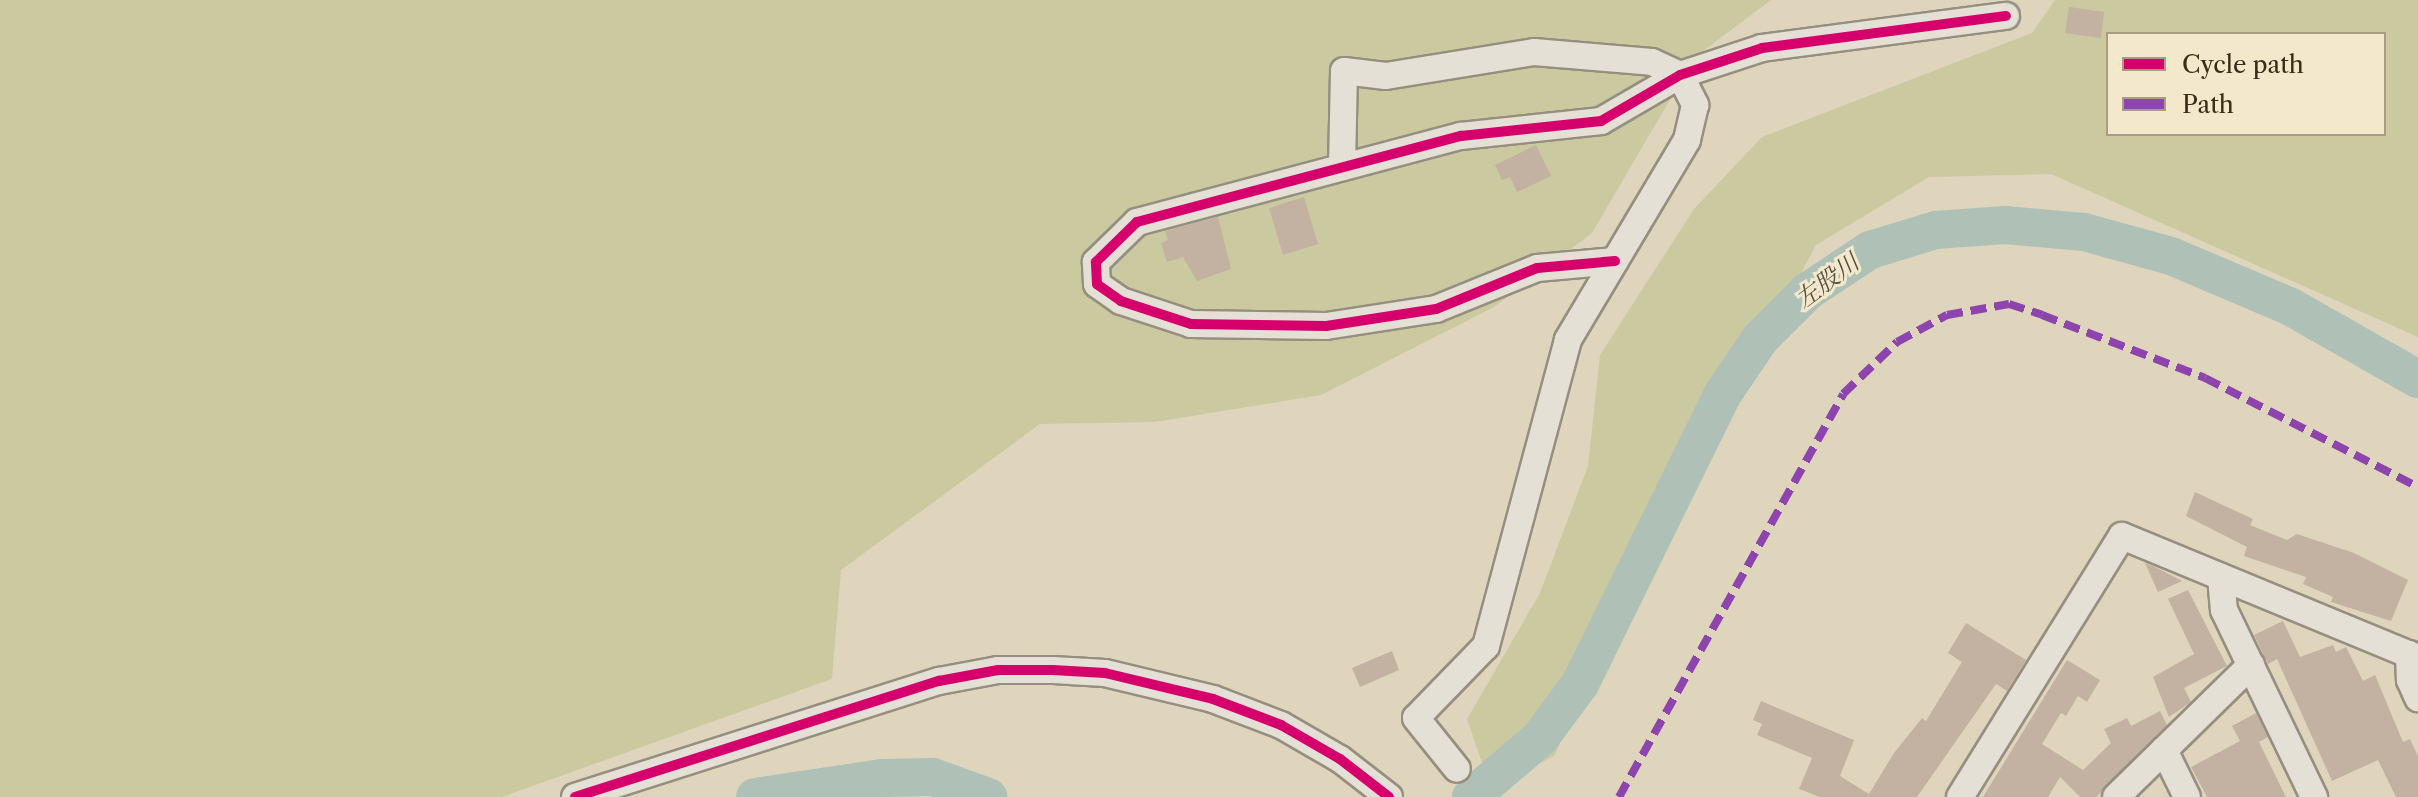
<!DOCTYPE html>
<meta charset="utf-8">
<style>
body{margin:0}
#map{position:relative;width:2418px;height:797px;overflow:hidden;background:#dfd5bd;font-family:"Libre Caslon Text","Noto Serif JP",serif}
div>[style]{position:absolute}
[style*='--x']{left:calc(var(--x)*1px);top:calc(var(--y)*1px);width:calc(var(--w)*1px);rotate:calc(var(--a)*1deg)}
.green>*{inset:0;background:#cbc9a0}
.river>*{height:38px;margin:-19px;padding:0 19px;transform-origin:19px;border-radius:19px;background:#afc1b7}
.building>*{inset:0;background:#c3b1a2}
.roads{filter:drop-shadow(2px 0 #968f7f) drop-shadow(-2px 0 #968f7f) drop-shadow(0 2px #968f7f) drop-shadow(0 -2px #968f7f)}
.minor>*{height:26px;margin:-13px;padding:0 13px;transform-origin:13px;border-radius:13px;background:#e5e0d5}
.quiet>*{height:8px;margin-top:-4px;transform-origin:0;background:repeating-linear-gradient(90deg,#8e44ad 0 16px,transparent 0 24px)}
.cycleway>*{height:10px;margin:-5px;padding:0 5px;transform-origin:5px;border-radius:5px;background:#d6006c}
span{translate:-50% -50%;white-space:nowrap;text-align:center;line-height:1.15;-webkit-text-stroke:6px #f3e8cc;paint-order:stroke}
.water-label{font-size:24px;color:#545041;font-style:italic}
.legend{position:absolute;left:2106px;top:32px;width:280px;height:104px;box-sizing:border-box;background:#f3e8cc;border:2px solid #aa9d85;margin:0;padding:10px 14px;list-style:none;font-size:24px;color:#3c2d1b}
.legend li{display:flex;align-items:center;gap:16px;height:40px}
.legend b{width:40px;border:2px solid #aa9d85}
</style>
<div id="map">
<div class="green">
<i style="clip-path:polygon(0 0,1771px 0,1695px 57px,1592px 233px,1494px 307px,1321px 395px,1155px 422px,1040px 424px,841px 570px,832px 679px,502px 797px,0 797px)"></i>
<i style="clip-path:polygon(evenodd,2055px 0,2418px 0,2418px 337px,2051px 174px,1929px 177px,1816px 245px,1726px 415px,1649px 518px,1608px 641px,1554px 756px,1491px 789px,1467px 719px,1540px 593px,1588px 466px,1600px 355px,1694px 209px,1762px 137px,2032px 33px,2055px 0,2108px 34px,2384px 34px,2384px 134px,2108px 134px,2108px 34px)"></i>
</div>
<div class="river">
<i style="--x:755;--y:797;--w:128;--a:-8.5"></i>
<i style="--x:882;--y:778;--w:51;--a:-1.1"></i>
<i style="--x:933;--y:777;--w:59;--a:20"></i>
<i style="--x:1471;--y:797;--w:91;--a:-40.5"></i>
<i style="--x:1540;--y:738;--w:67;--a:-53.5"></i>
<i style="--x:1580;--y:684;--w:322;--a:-63.8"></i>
<i style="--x:1722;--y:395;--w:68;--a:-55.8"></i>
<i style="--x:1760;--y:339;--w:68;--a:-45"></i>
<i style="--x:1808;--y:291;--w:74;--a:-33.5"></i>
<i style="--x:1870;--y:250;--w:69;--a:-16.9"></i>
<i style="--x:1936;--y:230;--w:69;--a:-4.1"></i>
<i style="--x:2005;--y:225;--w:79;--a:5.1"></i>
<i style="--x:2084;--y:232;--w:90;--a:15.4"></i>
<i style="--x:2171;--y:256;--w:130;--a:23"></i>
<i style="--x:2291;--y:307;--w:146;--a:29.6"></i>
</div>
<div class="building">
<i style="clip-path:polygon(2069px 7px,2104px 12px,2101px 38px,2065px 33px)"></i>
<i style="clip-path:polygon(1536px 145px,1551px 176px,1517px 192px,1510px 177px,1502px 180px,1495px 165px)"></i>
<i style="clip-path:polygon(1304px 197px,1318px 244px,1283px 255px,1269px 208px)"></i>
<i style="clip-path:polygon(1218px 217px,1231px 269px,1197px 281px,1183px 257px,1167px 262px,1161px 243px,1168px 240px,1165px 231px)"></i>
<i style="clip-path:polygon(2195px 492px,2253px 519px,2250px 525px,2287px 540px,2297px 534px,2354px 553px,2408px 580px,2391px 621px,2331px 602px,2333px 597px,2303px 584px,2306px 577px,2244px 556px,2247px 547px,2186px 516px)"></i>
<i style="clip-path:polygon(2145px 563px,2155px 567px,2182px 581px,2158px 592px)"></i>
<i style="clip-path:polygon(2188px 590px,2227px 666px,2184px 688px,2191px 702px,2169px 717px,2153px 677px,2194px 654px,2168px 599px)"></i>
<i style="clip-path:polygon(2283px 621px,2300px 657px,2333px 645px,2336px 652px,2346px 647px,2363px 681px,2375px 675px,2403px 742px,2410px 739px,2418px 756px,2418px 797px,2396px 797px,2378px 760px,2332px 781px,2277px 659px,2268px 664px,2254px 635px)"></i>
<i style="clip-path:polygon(1966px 623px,2026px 660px,2007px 691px,1996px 684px,1917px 797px,1820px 797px,1799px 789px,1812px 758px,1757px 735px,1762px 724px,1753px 720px,1761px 701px,1854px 740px,1840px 776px,1869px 794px,1894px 753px,1922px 718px,1926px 721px,1962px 662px,1948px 653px)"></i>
<i style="clip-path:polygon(1392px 651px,1399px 670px,1360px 687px,1352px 668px)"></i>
<i style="clip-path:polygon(2067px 660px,2100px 680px,2087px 702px,2078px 696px,2066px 716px,2061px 713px,2042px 744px,2083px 770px,2111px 743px,2104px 729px,2127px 718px,2131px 726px,2160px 711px,2167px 725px,2096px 797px,2080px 797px,2060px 777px,2048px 797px,1983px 797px)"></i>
<i style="clip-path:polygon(2256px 713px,2268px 737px,2259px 742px,2286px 797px,2207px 797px,2191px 767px,2240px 741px,2232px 726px)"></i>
</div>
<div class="roads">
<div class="minor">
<i style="--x:1342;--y:167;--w:96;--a:-88.8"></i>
<i style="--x:1344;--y:71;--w:42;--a:6.8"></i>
<i style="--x:1386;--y:76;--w:150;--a:-9.2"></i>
<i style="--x:1534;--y:52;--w:118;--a:4.8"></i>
<i style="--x:1652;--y:62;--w:31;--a:25"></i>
<i style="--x:1680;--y:75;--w:34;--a:63"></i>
<i style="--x:1695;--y:105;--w:36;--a:103"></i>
<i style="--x:1687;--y:140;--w:233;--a:120.8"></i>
<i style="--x:1568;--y:340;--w:317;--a:105"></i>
<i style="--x:1486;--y:646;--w:100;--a:134.2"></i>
<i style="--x:1416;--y:718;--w:65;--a:51.2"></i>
<i style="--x:1615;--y:261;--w:78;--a:174.9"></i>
<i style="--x:1537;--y:268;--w:109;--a:157.9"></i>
<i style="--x:1436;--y:309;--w:111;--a:171.2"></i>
<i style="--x:1326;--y:326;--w:135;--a:-179.2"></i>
<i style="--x:1191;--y:324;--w:74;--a:-161.8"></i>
<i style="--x:1121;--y:301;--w:29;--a:-145"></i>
<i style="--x:1097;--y:284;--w:22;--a:-93"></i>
<i style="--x:1096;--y:262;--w:57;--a:-44.3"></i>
<i style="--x:1137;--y:222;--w:335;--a:-14.9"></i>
<i style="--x:1461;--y:136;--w:141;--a:-6.1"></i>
<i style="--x:1601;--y:121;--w:91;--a:-30.2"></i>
<i style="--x:1680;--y:75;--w:86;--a:-18.2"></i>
<i style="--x:1762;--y:48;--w:246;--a:-7.5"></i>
<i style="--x:2221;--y:577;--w:33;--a:85"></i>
<i style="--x:2224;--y:610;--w:208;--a:64.3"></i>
<i style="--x:2409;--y:654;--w:26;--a:88"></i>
<i style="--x:2410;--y:680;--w:20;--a:66"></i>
<i style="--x:2164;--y:750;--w:52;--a:63.9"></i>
<i style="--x:575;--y:797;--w:382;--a:-17.7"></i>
<i style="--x:939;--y:681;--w:60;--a:-10.6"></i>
<i style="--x:998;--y:670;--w:55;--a:0"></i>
<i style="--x:1053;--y:670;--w:52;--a:3.3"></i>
<i style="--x:1105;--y:673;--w:111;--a:13.5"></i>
<i style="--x:1213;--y:699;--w:73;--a:20.9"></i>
<i style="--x:1281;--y:725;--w:68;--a:30"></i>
<i style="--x:1340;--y:759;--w:62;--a:37.8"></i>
<i style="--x:1960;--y:797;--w:307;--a:-58.2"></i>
<i style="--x:2122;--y:536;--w:320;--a:22.4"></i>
<i style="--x:2116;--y:797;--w:189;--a:-44.4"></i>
</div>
</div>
<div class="quiet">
<i style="--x:1619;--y:797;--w:461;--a:-60.9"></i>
<i style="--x:1843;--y:394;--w:75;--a:-43.9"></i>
<i style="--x:1897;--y:342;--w:57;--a:-28.4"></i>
<i style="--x:1947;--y:315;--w:63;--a:-10.1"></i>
<i style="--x:2009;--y:304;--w:35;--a:18"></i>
<i style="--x:2042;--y:315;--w:175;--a:21.1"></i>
<i style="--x:2205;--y:378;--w:239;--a:27.1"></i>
</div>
<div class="cycleway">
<i style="--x:1615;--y:261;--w:78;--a:174.9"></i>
<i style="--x:1537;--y:268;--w:109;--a:157.9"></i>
<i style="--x:1436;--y:309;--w:111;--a:171.2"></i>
<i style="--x:1326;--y:326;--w:135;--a:-179.2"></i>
<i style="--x:1191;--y:324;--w:74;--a:-161.8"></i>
<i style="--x:1121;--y:301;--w:29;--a:-145"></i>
<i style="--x:1097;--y:284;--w:22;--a:-93"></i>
<i style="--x:1096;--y:262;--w:57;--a:-44.3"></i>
<i style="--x:1137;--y:222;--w:335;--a:-14.9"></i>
<i style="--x:1461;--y:136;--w:141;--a:-6.1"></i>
<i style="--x:1601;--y:121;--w:91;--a:-30.2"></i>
<i style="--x:1680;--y:75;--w:86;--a:-18.2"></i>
<i style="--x:1762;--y:48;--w:246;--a:-7.5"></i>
<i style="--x:575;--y:797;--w:382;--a:-17.7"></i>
<i style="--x:939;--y:681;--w:60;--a:-10.6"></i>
<i style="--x:998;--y:670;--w:55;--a:0"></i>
<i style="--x:1053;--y:670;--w:52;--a:3.3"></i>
<i style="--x:1105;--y:673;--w:111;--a:13.5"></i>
<i style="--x:1213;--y:699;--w:73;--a:20.9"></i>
<i style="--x:1281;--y:725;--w:68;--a:30"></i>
<i style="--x:1340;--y:759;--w:62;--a:37.8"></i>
</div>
<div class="water-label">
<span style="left:1827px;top:281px;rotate:-37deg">左股川</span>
</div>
<ul class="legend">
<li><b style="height:10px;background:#d6006c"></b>Cycle path</li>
<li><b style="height:10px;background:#8e44ad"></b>Path</li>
</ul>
</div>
